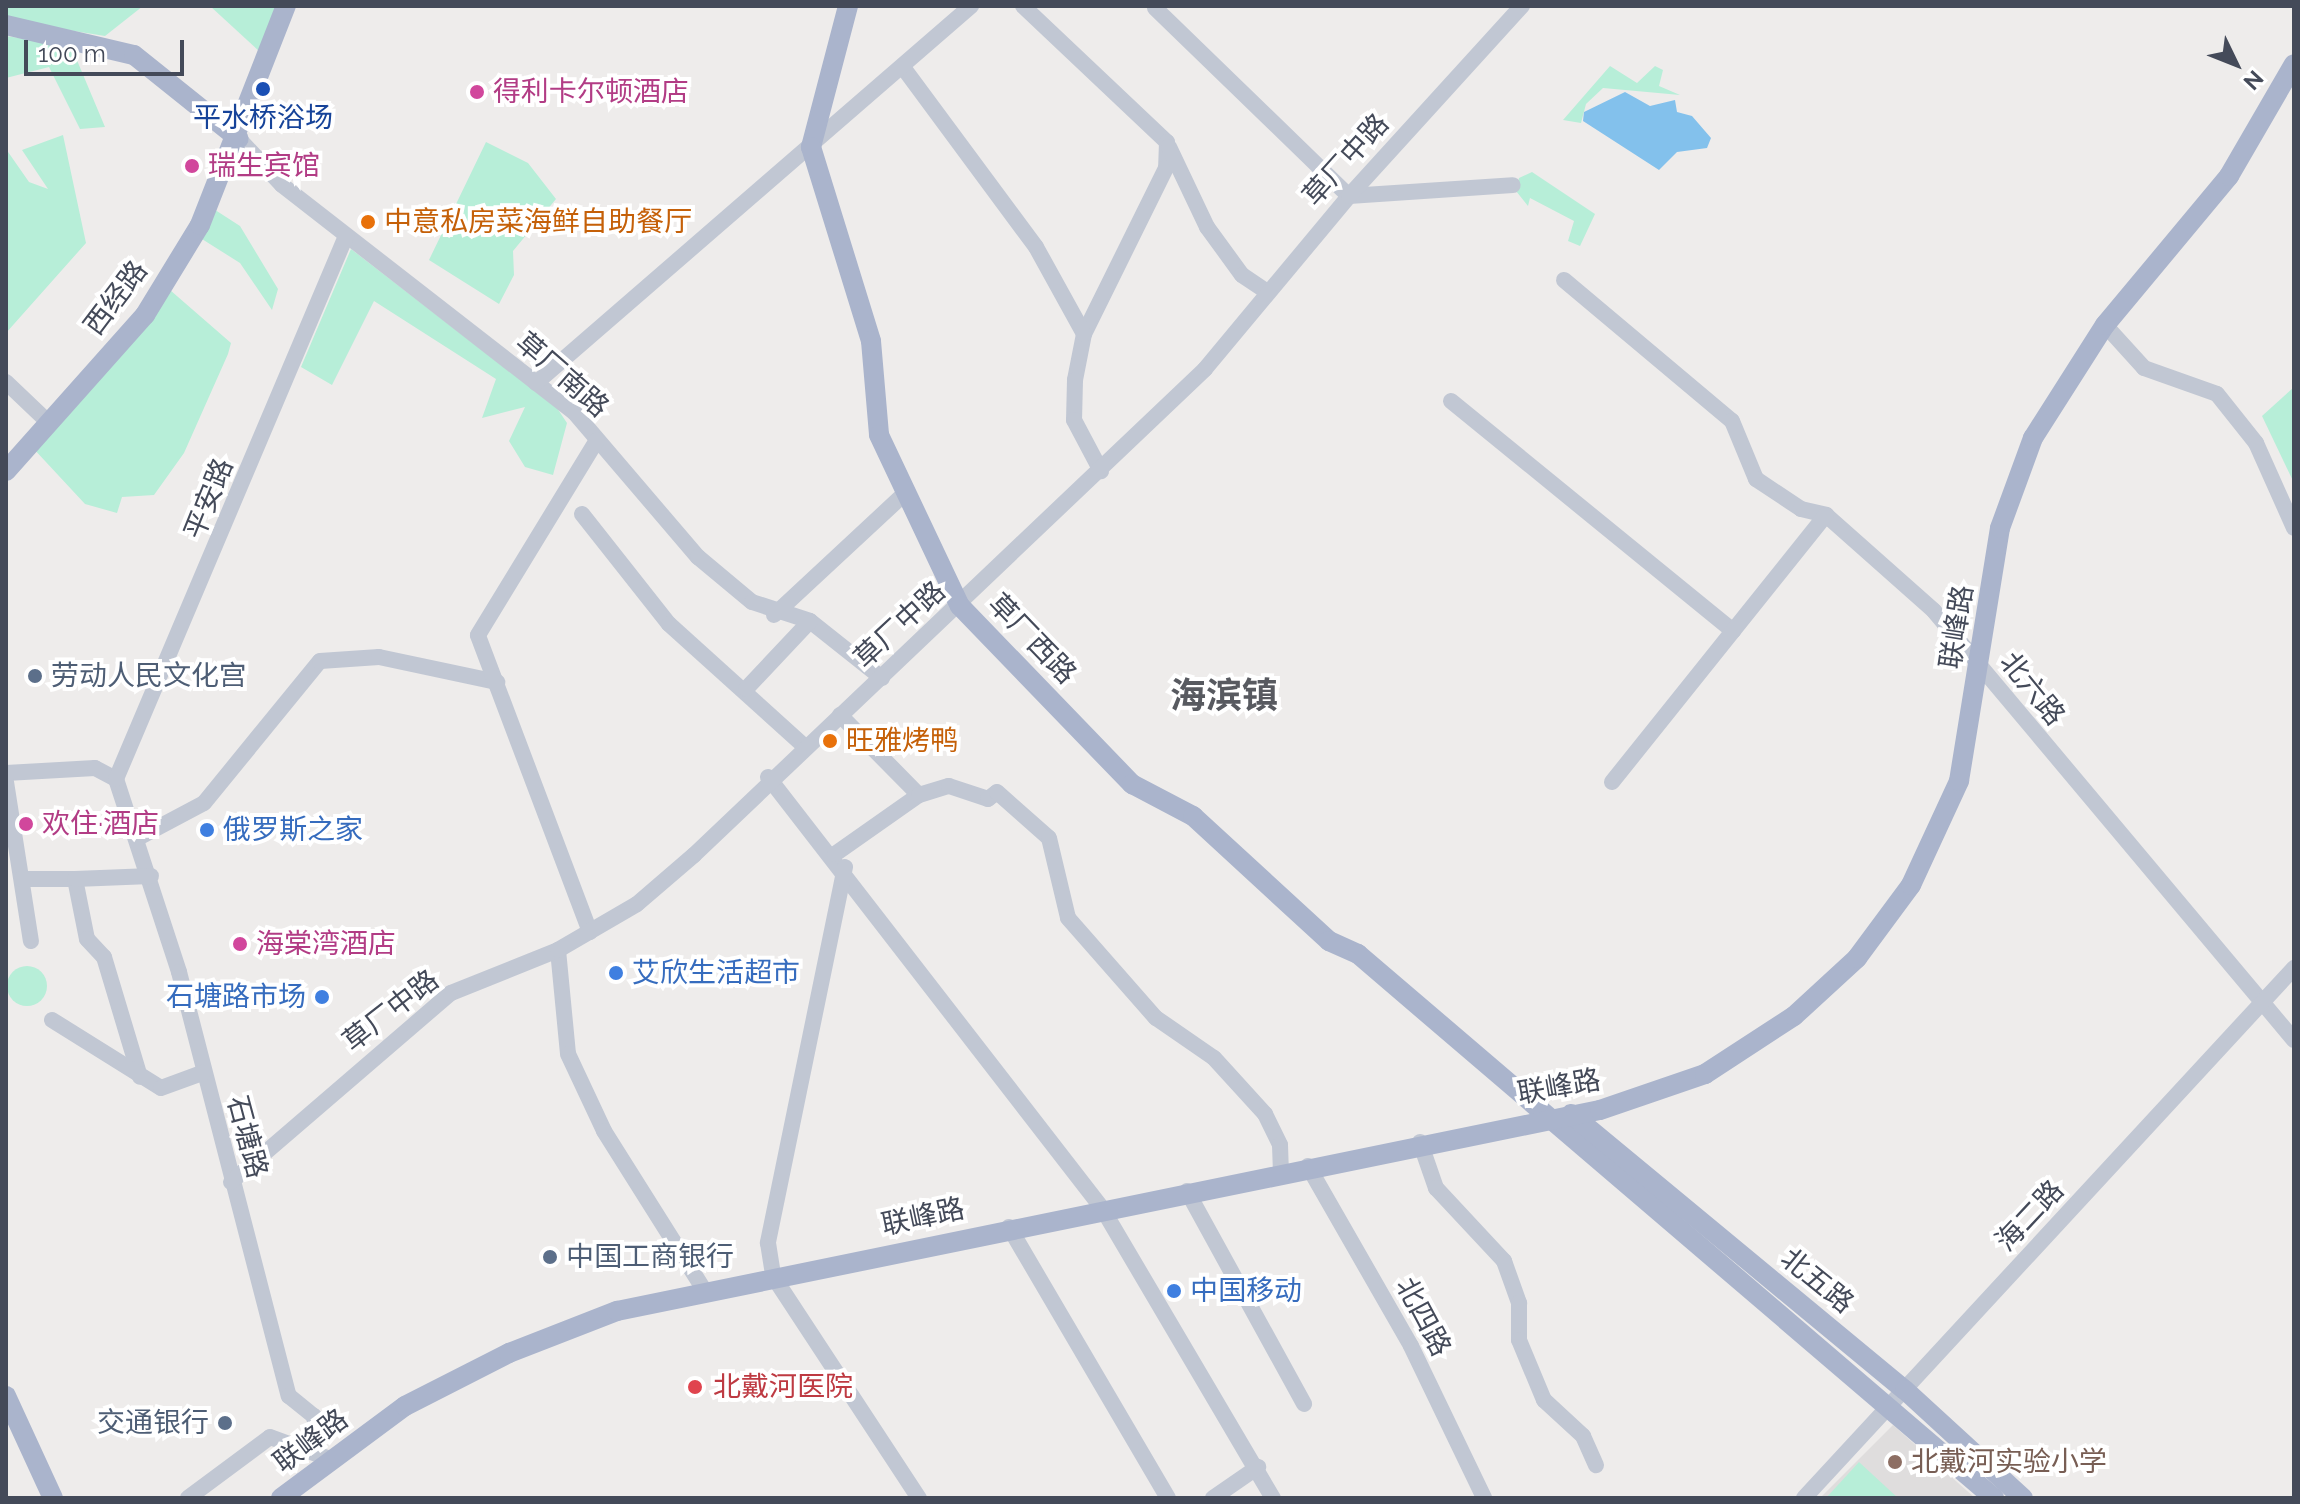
<!DOCTYPE html>
<meta charset="utf-8">
<style>
body{margin:0}
#map{position:relative;width:2300px;height:1504px;overflow:hidden;background:#eeeceb;font-family:Raleway,"Noto Sans SC",sans-serif}
div>[style]{position:absolute}
[style*='--x']{left:calc(var(--x)*1px);top:calc(var(--y)*1px);width:calc(var(--w)*1px);rotate:calc(var(--a)*1deg)}
.education>*{inset:0;background:#dfdddd}
.green>*{inset:0;background:#b7eed8}
.round{border-radius:50%}
.water>*{inset:0;background:#83c1ec}
.minor>*{height:16px;margin:-8px;padding:0 8px;transform-origin:8px;border-radius:8px;background:#c1c7d3}
.major>*{height:20px;margin:-10px;padding:0 10px;transform-origin:10px;border-radius:10px;background:#aab4cc}
.dots>*{width:22px;height:22px;translate:-50% -50%;box-sizing:border-box;border:4px solid #fff;border-radius:50%}
span{translate:-50% -50%;white-space:nowrap;text-align:center;line-height:1.15;-webkit-text-stroke:8px #fff;paint-order:stroke}
.hotel-label{font-size:28px;color:#b23c85}
.left{translate:0 -50%;text-align:left}
.transit-label{font-size:28px;color:#164399}
.street-label{font-size:28px;color:#444a59}
.food-label{font-size:28px;color:#c56008}
.service-label{font-size:28px;color:#4e5e75}
.right{translate:-100% -50%;text-align:right}
.shop-label{font-size:28px;color:#366cbe}
.health-label{font-size:28px;color:#be3a42}
.education-label{font-size:28px;color:#785e54}
.district-label{font-size:36px;color:#585a60;font-weight:700}
.frame{position:absolute;inset:0;border:8px solid #444a59;pointer-events:none}
.north{position:absolute;left:2196px;top:24px;width:80px;height:80px;-webkit-text-stroke:6px #fff;paint-order:stroke;rotate:133deg;font-size:22px;font-weight:700;line-height:32px;text-align:center;color:#444a59}
.north::after{content:'';display:block;margin:auto;width:28px;height:36px;background:#444a59;clip-path:polygon(50% 0,100% 100%,50% 72%,0 100%)}
.scale{position:absolute;left:24px;top:40px;width:160px;height:36px;box-sizing:border-box;border:4px solid #444a59;border-top:0;padding-left:10px;font-size:24px;line-height:28px;white-space:nowrap;color:#444a59;-webkit-text-stroke:6px #fff;paint-order:stroke}
</style>
<div id="map">
<div class="education">
<i style="clip-path:polygon(1893px 1425px,1975px 1498px,1820px 1498px)"></i>
</div>
<div class="green">
<i style="clip-path:polygon(6px 6px,143px 6px,105px 36px,6px 20px)"></i>
<i style="clip-path:polygon(210px 6px,282px 6px,260px 52px)"></i>
<i style="clip-path:polygon(6px 36px,71px 46px,105px 127px,80px 129px,49px 67px,6px 78px)"></i>
<i style="clip-path:polygon(1610px 66px,1637px 83px,1655px 66px,1663px 70px,1659px 86px,1680px 95px,1603px 88px,1586px 104px,1581px 123px,1563px 120px)"></i>
<i style="clip-path:polygon(63px 135px,86px 243px,6px 333px,6px 149px,29px 182px,48px 189px,22px 150px)"></i>
<i style="clip-path:polygon(486px 142px,528px 163px,556px 199px,513px 251px,514px 275px,499px 304px,429px 260px)"></i>
<i style="clip-path:polygon(1532px 172px,1595px 214px,1580px 246px,1568px 241px,1574px 221px,1530px 198px,1528px 206px,1516px 191px,1519px 178px)"></i>
<i style="clip-path:polygon(209px 206px,240px 226px,278px 289px,272px 310px,240px 263px,194px 234px)"></i>
<i style="clip-path:polygon(351px 249px,557px 408px,567px 423px,553px 475px,525px 467px,509px 441px,525px 407px,482px 418px,496px 379px,374px 301px,332px 385px,301px 367px)"></i>
<i style="clip-path:polygon(170px 290px,231px 343px,228px 354px,184px 453px,154px 495px,122px 497px,117px 513px,85px 504px,32px 447px)"></i>
<i style="clip-path:polygon(2294px 387px,2294px 483px,2262px 416px)"></i>
<i class="round" style="left:7px;top:966px;width:40px;height:40px"></i>
<i style="clip-path:polygon(1859px 1462px,1898px 1498px,1826px 1498px)"></i>
</div>
<div class="water">
<i style="clip-path:polygon(1625px 92px,1650px 106px,1675px 100px,1677px 112px,1692px 116px,1711px 138px,1707px 148px,1677px 152px,1659px 170px,1583px 121px,1584px 112px)"></i>
</div>
<div class="minor">
<i style="--x:1023;--y:6;--w:198;--a:43.4"></i>
<i style="--x:1167;--y:142;--w:26;--a:92"></i>
<i style="--x:1166;--y:168;--w:185;--a:116.3"></i>
<i style="--x:1084;--y:334;--w:47;--a:101.1"></i>
<i style="--x:1075;--y:380;--w:40;--a:91.4"></i>
<i style="--x:1074;--y:420;--w:58;--a:62.1"></i>
<i style="--x:1155;--y:8;--w:270;--a:44.1"></i>
<i style="--x:1349;--y:196;--w:164;--a:-3.8"></i>
<i style="--x:905;--y:70;--w:220;--a:53.5"></i>
<i style="--x:1036;--y:247;--w:99;--a:61.1"></i>
<i style="--x:239;--y:139;--w:63;--a:46.9"></i>
<i style="--x:282;--y:185;--w:370;--a:37.9"></i>
<i style="--x:574;--y:412;--w:191;--a:49.5"></i>
<i style="--x:698;--y:557;--w:70;--a:39.8"></i>
<i style="--x:752;--y:602;--w:61;--a:18.1"></i>
<i style="--x:810;--y:621;--w:92;--a:38.4"></i>
<i style="--x:1169;--y:147;--w:89;--a:64.6"></i>
<i style="--x:1207;--y:227;--w:59;--a:53.9"></i>
<i style="--x:1242;--y:275;--w:29;--a:34"></i>
<i style="--x:1564;--y:280;--w:219;--a:40"></i>
<i style="--x:1732;--y:421;--w:63;--a:67.5"></i>
<i style="--x:1756;--y:479;--w:54;--a:33.7"></i>
<i style="--x:1801;--y:509;--w:26;--a:13"></i>
<i style="--x:1826;--y:515;--w:144;--a:41.6"></i>
<i style="--x:1934;--y:611;--w:560;--a:50"></i>
<i style="--x:2105;--y:325;--w:58;--a:47.8"></i>
<i style="--x:2144;--y:368;--w:77;--a:19.6"></i>
<i style="--x:2217;--y:394;--w:63;--a:51.5"></i>
<i style="--x:2256;--y:443;--w:93;--a:65.9"></i>
<i style="--x:6;--y:382;--w:58;--a:43.6"></i>
<i style="--x:536;--y:383;--w:576;--a:-40.91"></i>
<i style="--x:1451;--y:401;--w:364;--a:39.2"></i>
<i style="--x:582;--y:514;--w:140;--a:51.7"></i>
<i style="--x:669;--y:624;--w:183;--a:42.1"></i>
<i style="--x:774;--y:615;--w:176;--a:-42.9"></i>
<i style="--x:746;--y:689;--w:93;--a:-46.7"></i>
<i style="--x:840;--y:715;--w:112;--a:45.4"></i>
<i style="--x:6;--y:773;--w:89;--a:-3.2"></i>
<i style="--x:95;--y:768;--w:24;--a:28"></i>
<i style="--x:116;--y:779;--w:203;--a:71.9"></i>
<i style="--x:179;--y:972;--w:438;--a:75.5"></i>
<i style="--x:289;--y:1396;--w:32;--a:39"></i>
<i style="--x:314;--y:1416;--w:25;--a:81"></i>
<i style="--x:768;--y:777;--w:545;--a:52.23"></i>
<i style="--x:1102;--y:1208;--w:337;--a:59.5"></i>
<i style="--x:116;--y:779;--w:590;--a:-67.04"></i>
<i style="--x:6;--y:782;--w:161;--a:81.1"></i>
<i style="--x:1612;--y:782;--w:342;--a:-51.3"></i>
<i style="--x:140;--y:837;--w:72;--a:-28"></i>
<i style="--x:204;--y:803;--w:183;--a:-50.8"></i>
<i style="--x:320;--y:661;--w:59;--a:-3.9"></i>
<i style="--x:379;--y:657;--w:121;--a:12"></i>
<i style="--x:835;--y:854;--w:103;--a:-35.1"></i>
<i style="--x:919;--y:795;--w:31;--a:-17"></i>
<i style="--x:949;--y:786;--w:41;--a:18.4"></i>
<i style="--x:988;--y:799;--w:11;--a:-38"></i>
<i style="--x:997;--y:792;--w:69;--a:41.5"></i>
<i style="--x:1049;--y:838;--w:82;--a:76.6"></i>
<i style="--x:1068;--y:918;--w:133;--a:48.7"></i>
<i style="--x:1156;--y:1018;--w:70;--a:34.6"></i>
<i style="--x:1214;--y:1058;--w:76;--a:47.7"></i>
<i style="--x:1265;--y:1114;--w:34;--a:64"></i>
<i style="--x:1280;--y:1145;--w:26;--a:88"></i>
<i style="--x:845;--y:867;--w:384;--a:101.6"></i>
<i style="--x:768;--y:1243;--w:33;--a:81"></i>
<i style="--x:773;--y:1276;--w:266;--a:56.7"></i>
<i style="--x:22;--y:879;--w:53;--a:0"></i>
<i style="--x:75;--y:879;--w:61;--a:78.7"></i>
<i style="--x:87;--y:939;--w:25;--a:47"></i>
<i style="--x:104;--y:957;--w:125;--a:73.3"></i>
<i style="--x:75;--y:879;--w:76;--a:-2.3"></i>
<i style="--x:590;--y:932;--w:317;--a:-110.7"></i>
<i style="--x:478;--y:635;--w:228;--a:-58.6"></i>
<i style="--x:558;--y:950;--w:104;--a:84.5"></i>
<i style="--x:568;--y:1054;--w:85;--a:64.9"></i>
<i style="--x:604;--y:1131;--w:188;--a:57.8"></i>
<i style="--x:52;--y:1020;--w:128;--a:32"></i>
<i style="--x:161;--y:1088;--w:44;--a:-20.1"></i>
<i style="--x:1420;--y:1142;--w:49;--a:70.8"></i>
<i style="--x:1436;--y:1188;--w:100;--a:47"></i>
<i style="--x:1504;--y:1261;--w:45;--a:70.3"></i>
<i style="--x:1519;--y:1303;--w:37;--a:90"></i>
<i style="--x:1519;--y:1340;--w:65;--a:67.4"></i>
<i style="--x:1544;--y:1400;--w:53;--a:42.7"></i>
<i style="--x:1583;--y:1436;--w:32;--a:66"></i>
<i style="--x:1308;--y:1166;--w:207;--a:60.2"></i>
<i style="--x:1411;--y:1346;--w:169;--a:64.3"></i>
<i style="--x:231;--y:1182;--w:290;--a:-40.7"></i>
<i style="--x:451;--y:993;--w:115;--a:-21.9"></i>
<i style="--x:558;--y:950;--w:91;--a:-30.2"></i>
<i style="--x:637;--y:904;--w:75;--a:-40.7"></i>
<i style="--x:694;--y:855;--w:705;--a:-43.56"></i>
<i style="--x:1205;--y:369;--w:225;--a:-50.2"></i>
<i style="--x:1349;--y:196;--w:257;--a:-47.7"></i>
<i style="--x:1187;--y:1191;--w:243;--a:61.2"></i>
<i style="--x:1009;--y:1227;--w:314;--a:59.6"></i>
<i style="--x:188;--y:1498;--w:102;--a:-36.6"></i>
<i style="--x:270;--y:1437;--w:64;--a:20.1"></i>
<i style="--x:1213;--y:1498;--w:55;--a:-34.6"></i>
<i style="--x:1804;--y:1498;--w:722;--a:-47.25"></i>
</div>
<div class="major">
<i style="--x:848;--y:6;--w:146;--a:104.7"></i>
<i style="--x:811;--y:147;--w:203;--a:72.8"></i>
<i style="--x:871;--y:341;--w:94;--a:85.1"></i>
<i style="--x:879;--y:435;--w:189;--a:64.7"></i>
<i style="--x:960;--y:606;--w:248;--a:46"></i>
<i style="--x:1132;--y:784;--w:69;--a:27.7"></i>
<i style="--x:1193;--y:816;--w:185;--a:42.6"></i>
<i style="--x:1329;--y:941;--w:32;--a:24"></i>
<i style="--x:1358;--y:954;--w:837;--a:40.54"></i>
<i style="--x:6;--y:25;--w:131;--a:13.2"></i>
<i style="--x:134;--y:55;--w:134;--a:38.7"></i>
<i style="--x:6;--y:471;--w:209;--a:-48.3"></i>
<i style="--x:145;--y:315;--w:105;--a:-58.6"></i>
<i style="--x:200;--y:225;--w:235;--a:-68.6"></i>
<i style="--x:1571;--y:1114;--w:433;--a:39.6"></i>
<i style="--x:1905;--y:1390;--w:160;--a:42.5"></i>
<i style="--x:6;--y:1396;--w:112;--a:65.3"></i>
<i style="--x:281;--y:1498;--w:154;--a:-36.6"></i>
<i style="--x:405;--y:1406;--w:117;--a:-27"></i>
<i style="--x:509;--y:1353;--w:116;--a:-21.3"></i>
<i style="--x:617;--y:1311;--w:1003;--a:-11.56"></i>
<i style="--x:1600;--y:1110;--w:111;--a:-18.9"></i>
<i style="--x:1705;--y:1074;--w:106;--a:-33.1"></i>
<i style="--x:1794;--y:1016;--w:86;--a:-42.6"></i>
<i style="--x:1857;--y:958;--w:91;--a:-53.5"></i>
<i style="--x:1911;--y:885;--w:115;--a:-65.2"></i>
<i style="--x:1959;--y:781;--w:256;--a:-80.8"></i>
<i style="--x:2000;--y:528;--w:96;--a:-69.9"></i>
<i style="--x:2033;--y:438;--w:134;--a:-57.5"></i>
<i style="--x:2105;--y:325;--w:194;--a:-50.2"></i>
<i style="--x:2229;--y:176;--w:129;--a:-59.9"></i>
</div>
<div class="dots">
<i style="left:263px;top:89px;background:#1a4fb4"></i>
<i style="left:477px;top:92px;background:#d1479c"></i>
<i style="left:192px;top:166px;background:#d1479c"></i>
<i style="left:368px;top:222px;background:#e8710a"></i>
<i style="left:35px;top:676px;background:#5c6f8a"></i>
<i style="left:830px;top:741px;background:#e8710a"></i>
<i style="left:26px;top:824px;background:#d1479c"></i>
<i style="left:207px;top:830px;background:#3f7fe0"></i>
<i style="left:240px;top:944px;background:#d1479c"></i>
<i style="left:616px;top:973px;background:#3f7fe0"></i>
<i style="left:322px;top:997px;background:#3f7fe0"></i>
<i style="left:550px;top:1257px;background:#5c6f8a"></i>
<i style="left:1174px;top:1291px;background:#3f7fe0"></i>
<i style="left:695px;top:1387px;background:#e0444e"></i>
<i style="left:225px;top:1423px;background:#5c6f8a"></i>
<i style="left:1895px;top:1462px;background:#8d6e63"></i>
</div>
<div class="hotel-label">
<span class="left" style="left:493px;top:92px">得利卡尔顿酒店</span>
<span class="left" style="left:208px;top:166px">瑞生宾馆</span>
<span class="left" style="left:42px;top:824px">欢住·酒店</span>
<span class="left" style="left:256px;top:944px">海棠湾酒店</span>
</div>
<div class="transit-label">
<span style="left:263px;top:118px">平水桥浴场</span>
</div>
<div class="street-label">
<span style="left:1346px;top:160px;rotate:-48deg">草厂中路</span>
<span style="left:116px;top:298px;rotate:-53deg">西经路</span>
<span style="left:562px;top:375px;rotate:41deg">草厂南路</span>
<span style="left:209px;top:499px;rotate:-68deg">平安路</span>
<span style="left:900px;top:625px;rotate:-43deg">草厂中路</span>
<span style="left:1957px;top:627px;rotate:-81deg">联峰路</span>
<span style="left:1032px;top:639px;rotate:46deg">草厂西路</span>
<span style="left:2032px;top:689px;rotate:51deg">北六路</span>
<span style="left:391px;top:1011px;rotate:-38deg">草厂中路</span>
<span style="left:1559px;top:1087px;rotate:-10deg">联峰路</span>
<span style="left:247px;top:1137px;rotate:75deg">石塘路</span>
<span style="left:2030px;top:1216px;rotate:-47deg">海二路</span>
<span style="left:923px;top:1217px;rotate:-12deg">联峰路</span>
<span style="left:1817px;top:1281px;rotate:39deg">北五路</span>
<span style="left:1423px;top:1317px;rotate:62deg">北四路</span>
<span style="left:311px;top:1441px;rotate:-37deg">联峰路</span>
</div>
<div class="food-label">
<span class="left" style="left:384px;top:222px">中意私房菜海鲜自助餐厅</span>
<span class="left" style="left:846px;top:741px">旺雅烤鸭</span>
</div>
<div class="service-label">
<span class="left" style="left:51px;top:676px">劳动人民文化宫</span>
<span class="left" style="left:566px;top:1257px">中国工商银行</span>
<span class="right" style="left:209px;top:1423px">交通银行</span>
</div>
<div class="shop-label">
<span class="left" style="left:223px;top:830px">俄罗斯之家</span>
<span class="left" style="left:632px;top:973px">艾欣生活超市</span>
<span class="right" style="left:306px;top:997px">石塘路市场</span>
<span class="left" style="left:1190px;top:1291px">中国移动</span>
</div>
<div class="health-label">
<span class="left" style="left:713px;top:1387px">北戴河医院</span>
</div>
<div class="education-label">
<span class="left" style="left:1911px;top:1462px">北戴河实验小学</span>
</div>
<div class="district-label">
<span style="left:1224px;top:696px">海滨镇</span>
</div>
<div class="frame"></div>
<div class="north">N</div>
<div class="scale">100 m</div>
</div>
